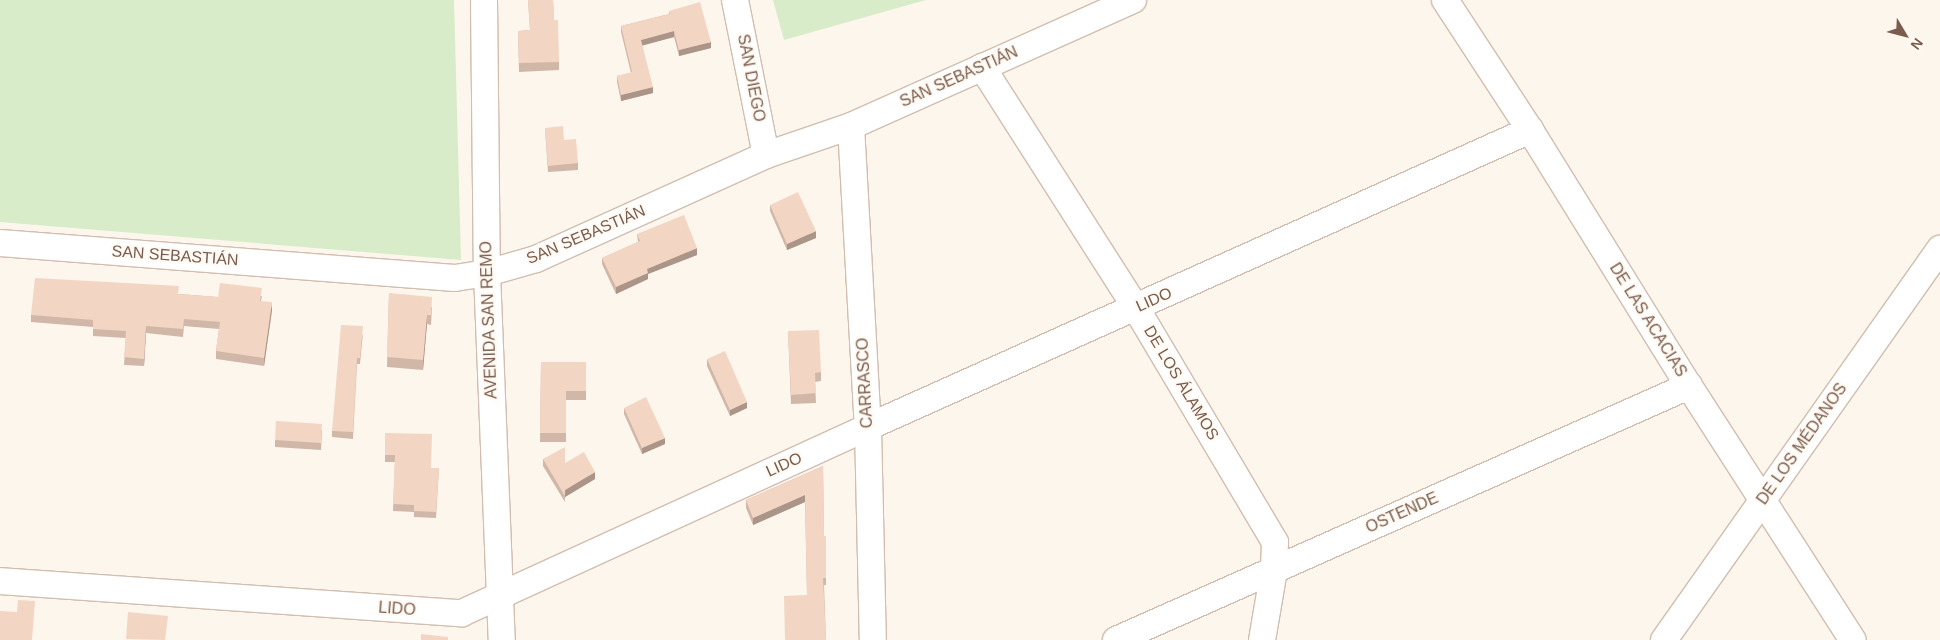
<!DOCTYPE html>
<meta charset="utf-8">
<style>
body{margin:0}
#map{position:relative;width:1940px;height:640px;overflow:hidden;background:#fdf6ec;font-family:Helvetica,sans-serif}
div>[style]{position:absolute}
[style*='--x']{left:calc(var(--x)*1px);top:calc(var(--y)*1px);width:calc(var(--w)*1px);rotate:calc(var(--a)*1deg)}
.green>*{inset:0;background:#d8ecc9}
.roads{filter:drop-shadow(1px 0 #d1beb0) drop-shadow(-1px 0 #d1beb0) drop-shadow(0 1px #d1beb0) drop-shadow(0 -1px #d1beb0)}
.minor>*{height:26px;margin:-13px;padding:0 13px;transform-origin:13px;border-radius:13px;background:#fff}
.wall>*{inset:0;background:#d1b7a8}
.shaded-wall>*{inset:0;background:#aa9588}
.building>*{inset:0;background:#f3d5c3}
span{translate:-50% -50%;white-space:nowrap;text-align:center;line-height:1.15;-webkit-text-stroke:4.5px #fffaf3;paint-order:stroke}
.street-label{font-size:16px;color:#7a5c4d}
.north{position:absolute;left:1880px;top:10px;width:50px;height:50px;-webkit-text-stroke:4px #fffaf3;paint-order:stroke;rotate:127deg;font-size:14px;font-weight:700;line-height:20px;text-align:center;color:#7a5c4d}
.north::after{content:'';display:block;margin:auto;width:18px;height:22px;background:#7a5c4d;clip-path:polygon(50% 0,100% 100%,50% 72%,0 100%)}
</style>
<div id="map">
<div class="green">
<i style="clip-path:polygon(0 0,454px 0,461px 260px,0 222px)"></i>
<i style="clip-path:polygon(773px 0,926px 0,784px 40px)"></i>
</div>
<div class="roads">
<div class="minor">
<i style="--x:484;--y:0;--w:273;--a:89.4"></i>
<i style="--x:487;--y:273;--w:367;--a:87.7"></i>
<i style="--x:735;--y:0;--w:158;--a:78.7"></i>
<i style="--x:1445;--y:0;--w:155;--a:56.8"></i>
<i style="--x:1530;--y:130;--w:301;--a:58.2"></i>
<i style="--x:1689;--y:386;--w:302;--a:57.2"></i>
<i style="--x:982;--y:67;--w:286;--a:57.4"></i>
<i style="--x:1136;--y:308;--w:272;--a:59.3"></i>
<i style="--x:1275;--y:542;--w:28;--a:92"></i>
<i style="--x:1274;--y:570;--w:71;--a:99.7"></i>
<i style="--x:851;--y:126;--w:301;--a:86.8"></i>
<i style="--x:868;--y:427;--w:213;--a:88.7"></i>
<i style="--x:0;--y:243;--w:456;--a:4.4"></i>
<i style="--x:455;--y:278;--w:32;--a:-9"></i>
<i style="--x:487;--y:273;--w:51;--a:-15.9"></i>
<i style="--x:536;--y:259;--w:252;--a:-24.3"></i>
<i style="--x:766;--y:155;--w:90;--a:-18.8"></i>
<i style="--x:851;--y:126;--w:309;--a:-24.1"></i>
<i style="--x:0;--y:581;--w:463;--a:4"></i>
<i style="--x:462;--y:613;--w:447;--a:-24.6"></i>
<i style="--x:868;--y:427;--w:726;--a:-24.16"></i>
<i style="--x:1116;--y:640;--w:627;--a:-23.91"></i>
<i style="--x:1664;--y:640;--w:479;--a:-54.8"></i>
</div>
</div>
<div class="wall">
<i style="clip-path:polygon(528px 0,553px 0,554px 20px,559px 62px,559px 70px,519px 72px,518px 31px,530px 30px)"></i>
<i style="clip-path:polygon(669px 11px,711px 48px,679px 56px,674px 37px,642px 45px,653px 93px,621px 101px,617px 82px,617px 76px,631px 73px,621px 32px,621px 26px,669px 14px)"></i>
<i style="clip-path:polygon(545px 128px,564px 140px,578px 163px,578px 170px,548px 172px)"></i>
<i style="clip-path:polygon(770px 205px,816px 238px,787px 250px,770px 211px)"></i>
<i style="clip-path:polygon(637px 234px,697px 255px,648px 274px,648px 279px,616px 294px,602px 264px,602px 258px,638px 242px)"></i>
<i style="clip-path:polygon(389px 293px,432px 307px,431px 325px,427px 324px,423px 370px,387px 367px)"></i>
<i style="clip-path:polygon(179px 294px,218px 297px,262px 296px,261px 301px,272px 310px,264px 366px,216px 359px,216px 351px,219px 329px,184px 326px,183px 337px,146px 333px,144px 366px,124px 365px,126px 338px,93px 336px,93px 327px,31px 322px,31px 315px)"></i>
<i style="clip-path:polygon(788px 331px,821px 372px,821px 381px,815px 382px,816px 403px,791px 404px)"></i>
<i style="clip-path:polygon(363px 333px,360px 364px,357px 364px,353px 439px,332px 437px,332px 431px)"></i>
<i style="clip-path:polygon(707px 359px,747px 408px,730px 416px,707px 366px)"></i>
<i style="clip-path:polygon(541px 362px,586px 362px,586px 400px,566px 400px,566px 442px,540px 442px)"></i>
<i style="clip-path:polygon(624px 408px,665px 444px,642px 454px,624px 414px)"></i>
<i style="clip-path:polygon(322px 430px,321px 450px,275px 447px,275px 440px)"></i>
<i style="clip-path:polygon(385px 433px,431px 468px,439px 468px,436px 518px,414px 517px,414px 512px,393px 511px,395px 462px,385px 462px)"></i>
<i style="clip-path:polygon(543px 459px,565px 463px,595px 479px,565px 497px,565px 502px,543px 466px)"></i>
<i style="clip-path:polygon(823px 466px,824px 536px,826px 536px,826px 585px,824px 585px,826px 640px,807px 595px,805px 502px,753px 525px,746px 508px,746px 500px)"></i>
</div>
<div class="shaded-wall">
<i style="clip-path:polygon(674px 31px,674px 37px,641px 46px,641px 40px)"></i>
<i style="clip-path:polygon(711px 42px,711px 48px,679px 56px,679px 50px)"></i>
<i style="clip-path:polygon(653px 87px,653px 93px,621px 101px,621px 95px)"></i>
<i style="clip-path:polygon(816px 231px,816px 238px,787px 250px,787px 244px)"></i>
<i style="clip-path:polygon(697px 248px,697px 255px,648px 274px,648px 279px,616px 294px,616px 287px,647px 269px)"></i>
<i style="clip-path:polygon(272px 302px,272px 310px,264px 366px,264px 358px)"></i>
<i style="clip-path:polygon(427px 315px,427px 324px,423px 370px,423px 360px)"></i>
<i style="clip-path:polygon(146px 326px,146px 333px,144px 366px,144px 359px)"></i>
<i style="clip-path:polygon(747px 402px,747px 408px,730px 416px,730px 410px)"></i>
<i style="clip-path:polygon(665px 438px,665px 444px,642px 454px,642px 448px)"></i>
<i style="clip-path:polygon(595px 472px,595px 479px,565px 497px,565px 490px)"></i>
<i style="clip-path:polygon(805px 495px,805px 502px,753px 525px,753px 518px)"></i>
</div>
<div class="building">
<i style="clip-path:polygon(528px 0,553px 0,554px 20px,558px 20px,559px 62px,519px 63px,518px 31px,530px 30px)"></i>
<i style="clip-path:polygon(700px 2px,711px 42px,679px 50px,674px 31px,641px 40px,653px 87px,621px 95px,617px 76px,632px 72px,621px 26px,670px 14px,669px 11px)"></i>
<i style="clip-path:polygon(563px 126px,564px 140px,576px 139px,578px 163px,548px 166px,545px 128px)"></i>
<i style="clip-path:polygon(798px 192px,816px 231px,787px 244px,770px 205px)"></i>
<i style="clip-path:polygon(684px 215px,697px 248px,647px 269px,648px 273px,616px 287px,602px 258px,640px 241px,637px 234px)"></i>
<i style="clip-path:polygon(35px 278px,179px 286px,178px 294px,218px 297px,220px 283px,262px 288px,260px 301px,272px 302px,264px 358px,216px 351px,220px 322px,184px 319px,183px 329px,146px 326px,144px 359px,124px 357px,126px 331px,93px 329px,93px 320px,31px 315px)"></i>
<i style="clip-path:polygon(389px 293px,432px 297px,431px 315px,427px 315px,423px 360px,387px 357px)"></i>
<i style="clip-path:polygon(341px 325px,363px 326px,360px 358px,357px 358px,353px 432px,332px 431px)"></i>
<i style="clip-path:polygon(819px 330px,821px 372px,815px 373px,816px 393px,791px 395px,788px 331px)"></i>
<i style="clip-path:polygon(725px 351px,747px 402px,730px 410px,707px 359px)"></i>
<i style="clip-path:polygon(541px 362px,586px 362px,586px 391px,566px 391px,566px 433px,540px 433px)"></i>
<i style="clip-path:polygon(646px 397px,665px 438px,642px 448px,624px 408px)"></i>
<i style="clip-path:polygon(276px 421px,322px 424px,321px 443px,275px 440px)"></i>
<i style="clip-path:polygon(385px 433px,432px 434px,431px 468px,439px 468px,436px 512px,414px 511px,414px 505px,393px 504px,395px 455px,385px 455px)"></i>
<i style="clip-path:polygon(565px 447px,565px 463px,584px 452px,595px 472px,565px 490px,565px 496px,543px 459px)"></i>
<i style="clip-path:polygon(823px 466px,824px 536px,826px 536px,826px 578px,823px 578px,826px 640px,785px 640px,784px 596px,807px 595px,805px 495px,753px 518px,746px 500px)"></i>
<i style="clip-path:polygon(18px 600px,35px 601px,32px 640px,0 640px,0 611px,17px 612px)"></i>
<i style="clip-path:polygon(128px 612px,168px 616px,165px 640px,126px 639px)"></i>
<i style="clip-path:polygon(421px 634px,448px 637px,448px 640px,421px 640px)"></i>
</div>
<div class="street-label">
<span style="left:959px;top:77px;rotate:-24deg">SAN SEBASTIÁN</span>
<span style="left:751px;top:78px;rotate:79deg">SAN DIEGO</span>
<span style="left:586px;top:235px;rotate:-23deg">SAN SEBASTIÁN</span>
<span style="left:175px;top:256px;rotate:4deg">SAN SEBASTIÁN</span>
<span style="left:1154px;top:300px;rotate:-24deg">LIDO</span>
<span style="left:489px;top:320px;rotate:-92deg">AVENIDA SAN REMO</span>
<span style="left:1648px;top:320px;rotate:58deg">DE LAS ACACIAS</span>
<span style="left:865px;top:383px;rotate:-93deg">CARRASCO</span>
<span style="left:1181px;top:383px;rotate:59deg">DE LOS ÁLAMOS</span>
<span style="left:1802px;top:444px;rotate:-55deg">DE LOS MÉDANOS</span>
<span style="left:784px;top:465px;rotate:-24deg">LIDO</span>
<span style="left:1402px;top:513px;rotate:-24deg">OSTENDE</span>
<span style="left:397px;top:609px;rotate:4deg">LIDO</span>
</div>
<div class="north">N</div>
</div>
